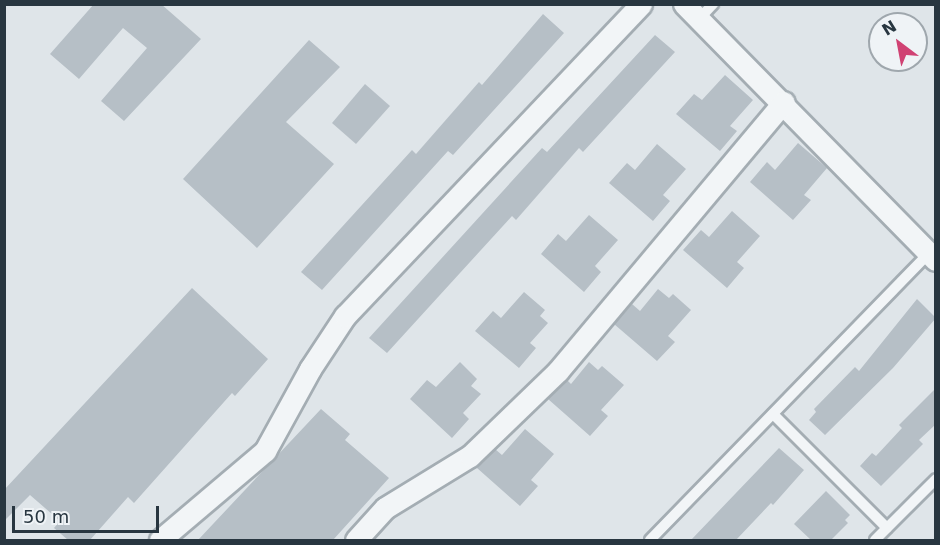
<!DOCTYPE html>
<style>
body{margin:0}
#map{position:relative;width:940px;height:545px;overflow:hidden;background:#dfe5e9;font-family:"DejaVu Sans",sans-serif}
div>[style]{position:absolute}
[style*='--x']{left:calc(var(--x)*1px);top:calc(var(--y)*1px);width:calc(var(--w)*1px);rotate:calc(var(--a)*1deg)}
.building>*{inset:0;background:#b6bfc6}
.roads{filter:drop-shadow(2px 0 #a4adb3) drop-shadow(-2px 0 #a4adb3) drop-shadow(0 2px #a4adb3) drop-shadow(0 -2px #a4adb3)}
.service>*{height:10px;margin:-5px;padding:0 5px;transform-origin:5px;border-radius:5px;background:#f2f5f7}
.minor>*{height:21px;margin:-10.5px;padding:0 10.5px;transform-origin:10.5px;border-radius:10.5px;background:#f2f5f7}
span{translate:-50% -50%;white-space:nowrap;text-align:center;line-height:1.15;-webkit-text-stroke:6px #eff3f6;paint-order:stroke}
.frame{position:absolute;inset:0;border:6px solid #283640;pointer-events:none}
.north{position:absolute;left:868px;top:12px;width:60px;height:60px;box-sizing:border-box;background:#eff3f6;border:2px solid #9fa7ad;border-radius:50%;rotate:328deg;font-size:16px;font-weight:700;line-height:24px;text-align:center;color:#283640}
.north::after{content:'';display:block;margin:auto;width:21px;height:27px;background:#d04273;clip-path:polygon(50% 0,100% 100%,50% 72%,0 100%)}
.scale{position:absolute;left:12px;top:506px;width:147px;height:27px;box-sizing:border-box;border:3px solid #283640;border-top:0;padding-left:8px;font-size:18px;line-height:21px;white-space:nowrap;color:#283640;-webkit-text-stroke:4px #eff3f6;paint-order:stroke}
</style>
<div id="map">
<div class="building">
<i style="clip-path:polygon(94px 4px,161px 4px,201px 39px,124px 121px,101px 101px,147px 48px,123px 28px,79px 79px,50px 54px)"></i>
<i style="clip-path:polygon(543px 14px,564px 33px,453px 155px,448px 151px,322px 290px,301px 272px,412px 150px,416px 154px,479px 82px,482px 85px)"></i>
<i style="clip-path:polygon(655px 35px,675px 52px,583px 152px,579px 148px,516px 220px,512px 216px,387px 353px,369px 338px,542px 148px,547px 152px)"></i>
<i style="clip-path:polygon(309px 40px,340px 67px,286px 122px,334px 164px,257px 248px,183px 179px)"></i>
<i style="clip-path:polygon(725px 75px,753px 100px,730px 126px,737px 131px,720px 151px,676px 114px,694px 94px,702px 100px)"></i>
<i style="clip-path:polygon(365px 84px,390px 106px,356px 144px,332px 123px)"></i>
<i style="clip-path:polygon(798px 143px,827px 168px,804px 195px,811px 200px,793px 220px,750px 182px,767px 162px,775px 170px)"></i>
<i style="clip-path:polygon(657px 144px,686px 169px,663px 195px,670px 201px,653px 221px,609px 183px,627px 163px,635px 170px)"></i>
<i style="clip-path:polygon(732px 211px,760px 236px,737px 262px,744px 268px,727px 288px,683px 250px,701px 230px,709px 237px)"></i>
<i style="clip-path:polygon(589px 215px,618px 240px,595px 266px,601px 272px,584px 292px,541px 254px,558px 234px,566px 241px)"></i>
<i style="clip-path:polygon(192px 288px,268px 359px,235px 396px,232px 393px,134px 503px,128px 497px,90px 540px,68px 540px,54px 528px,60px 521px,30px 495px,4px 521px,4px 490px)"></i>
<i style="clip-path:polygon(658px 289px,669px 298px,673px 294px,691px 310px,668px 336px,675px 342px,657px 361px,614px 324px,632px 304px,640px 311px)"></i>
<i style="clip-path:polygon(524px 292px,545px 310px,540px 316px,548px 323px,530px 343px,536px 348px,519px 368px,475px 331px,493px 311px,501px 318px)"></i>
<i style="clip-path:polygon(917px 299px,936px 318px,893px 368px,825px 435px,809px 420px,816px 412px,814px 409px,855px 367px,859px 371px)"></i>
<i style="clip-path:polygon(460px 362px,477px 379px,471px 386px,481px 394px,463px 413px,469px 419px,452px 438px,410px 399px,427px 380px,436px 387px)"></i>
<i style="clip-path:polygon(589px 362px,598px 370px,602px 366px,624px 385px,601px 410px,608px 416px,590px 436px,548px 399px,567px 380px,571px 384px)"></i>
<i style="clip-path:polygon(936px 388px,936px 424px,919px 440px,923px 444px,881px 486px,860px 466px,872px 453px,876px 456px,902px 428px,899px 425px)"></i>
<i style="clip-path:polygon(321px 409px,350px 434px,345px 440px,389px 478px,333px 540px,198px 540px)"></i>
<i style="clip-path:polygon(525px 429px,554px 454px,531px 480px,538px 486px,520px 506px,477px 468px,495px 449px,502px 455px)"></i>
<i style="clip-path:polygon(779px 448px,804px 470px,773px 505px,771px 503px,736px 540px,691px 540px)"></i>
<i style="clip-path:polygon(826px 491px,850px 515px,845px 520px,848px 523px,831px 540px,811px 540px,794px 524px)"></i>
</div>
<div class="roads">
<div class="service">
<i style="--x:699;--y:19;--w:21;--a:-47"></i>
<i style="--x:773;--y:414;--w:161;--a:45"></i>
<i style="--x:650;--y:540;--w:400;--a:-45.8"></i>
<i style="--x:875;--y:540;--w:86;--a:-45"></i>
</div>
<div class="minor">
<i style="--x:684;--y:4;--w:359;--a:45.5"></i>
<i style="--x:160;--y:540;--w:138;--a:-40.3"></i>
<i style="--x:265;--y:451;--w:94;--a:-61.2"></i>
<i style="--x:310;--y:369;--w:64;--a:-56.6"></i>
<i style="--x:345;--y:316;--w:430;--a:-46.5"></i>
<i style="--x:356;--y:540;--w:43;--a:-47.8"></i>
<i style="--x:385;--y:508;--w:100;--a:-31.5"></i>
<i style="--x:470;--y:456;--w:122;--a:-44"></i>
<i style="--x:558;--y:371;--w:351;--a:-50"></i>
</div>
</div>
<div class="frame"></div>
<div class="north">N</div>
<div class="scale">50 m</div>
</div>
